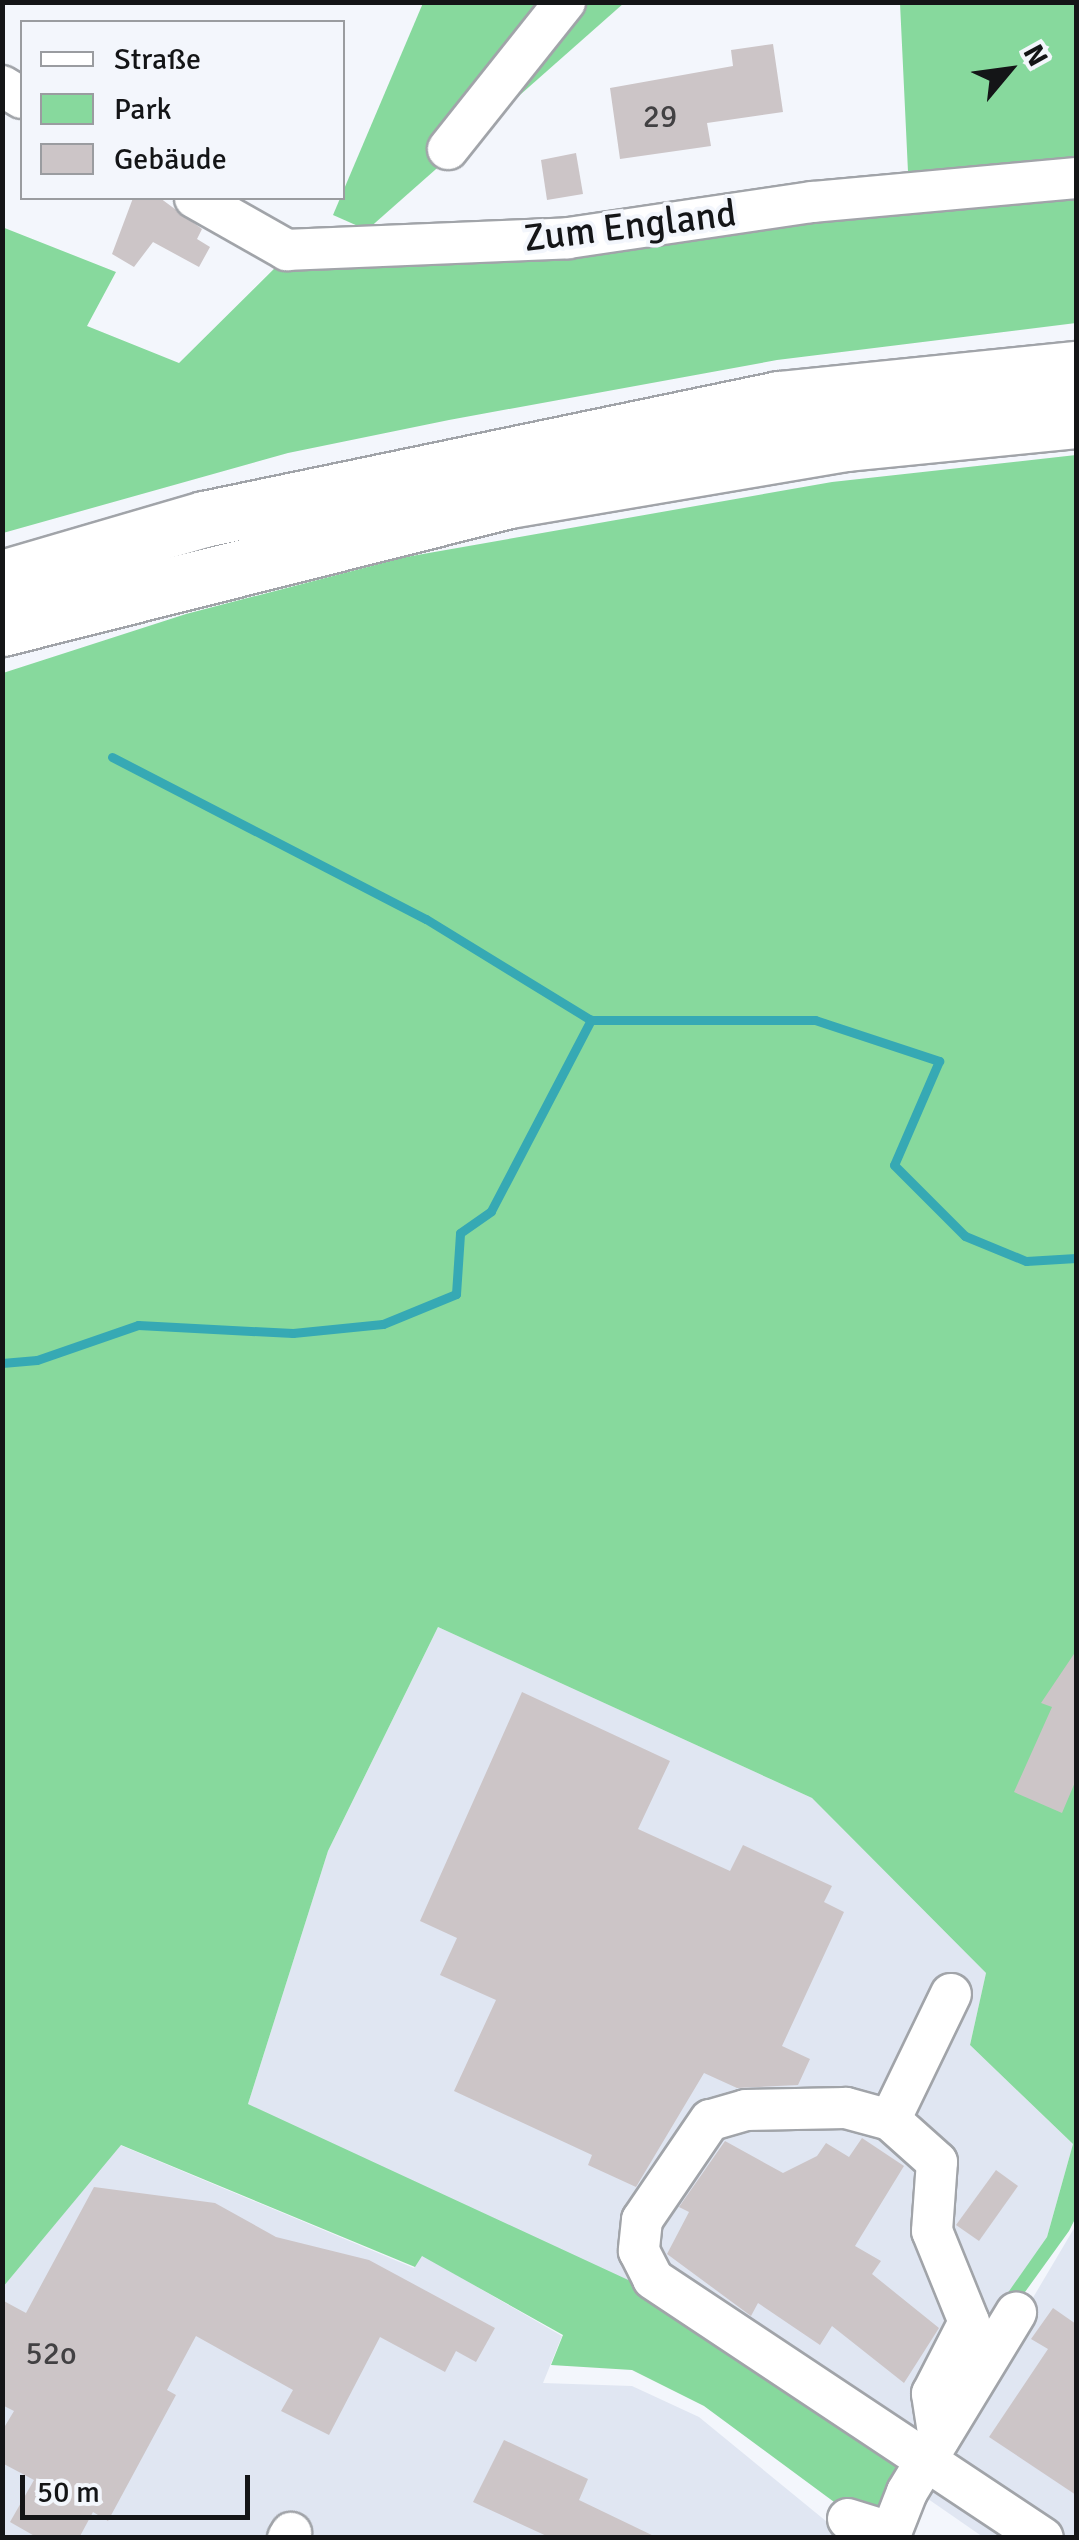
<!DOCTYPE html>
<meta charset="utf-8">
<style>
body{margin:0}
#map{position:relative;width:1079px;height:2540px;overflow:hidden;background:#f3f6fc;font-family:Signika,sans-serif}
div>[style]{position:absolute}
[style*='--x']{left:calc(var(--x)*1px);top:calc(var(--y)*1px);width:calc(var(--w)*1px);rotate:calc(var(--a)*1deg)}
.built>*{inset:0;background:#e0e6f2}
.green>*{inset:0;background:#87d99d}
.stream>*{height:9px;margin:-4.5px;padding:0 4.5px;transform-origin:4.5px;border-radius:4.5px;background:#36a9b4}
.building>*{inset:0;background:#ccc5c7}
.roads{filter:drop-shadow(2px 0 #a1a4a9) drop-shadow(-2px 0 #a1a4a9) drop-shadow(0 2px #a1a4a9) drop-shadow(0 -2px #a1a4a9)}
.minor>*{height:40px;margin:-20px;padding:0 20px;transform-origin:20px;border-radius:20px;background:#fff}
.highway>*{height:55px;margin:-27.5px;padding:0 27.5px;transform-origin:27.5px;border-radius:27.5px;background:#fff}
span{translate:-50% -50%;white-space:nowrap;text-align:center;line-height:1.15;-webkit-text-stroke:8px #f3f6fc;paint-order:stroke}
.number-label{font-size:32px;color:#424143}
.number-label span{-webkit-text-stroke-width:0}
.street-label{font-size:38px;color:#141517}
.frame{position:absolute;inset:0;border:5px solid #141517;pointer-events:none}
.legend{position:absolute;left:20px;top:20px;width:325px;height:180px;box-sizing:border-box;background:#f3f6fc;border:2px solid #9a9ca0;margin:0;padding:12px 18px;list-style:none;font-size:30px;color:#141517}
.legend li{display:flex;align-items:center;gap:20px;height:50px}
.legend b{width:50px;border:2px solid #9a9ca0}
.north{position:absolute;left:959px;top:20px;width:100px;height:100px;-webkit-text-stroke:8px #f3f6fc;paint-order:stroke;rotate:61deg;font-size:28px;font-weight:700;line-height:40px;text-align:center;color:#141517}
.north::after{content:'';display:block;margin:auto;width:35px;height:45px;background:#141517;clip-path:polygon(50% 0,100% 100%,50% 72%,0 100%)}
.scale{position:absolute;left:20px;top:2475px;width:230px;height:45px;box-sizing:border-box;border:5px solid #141517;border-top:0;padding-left:12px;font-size:30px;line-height:35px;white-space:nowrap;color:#141517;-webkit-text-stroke:8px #f3f6fc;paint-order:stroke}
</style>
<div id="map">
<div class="built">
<i style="clip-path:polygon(438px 1627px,812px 1798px,986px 1973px,970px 2045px,1073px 2144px,1047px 2237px,1002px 2303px,1025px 2292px,933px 2439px,248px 2104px,328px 1851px)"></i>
<i style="clip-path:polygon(120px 2145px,414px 2268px,422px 2255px,562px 2336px,543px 2383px,632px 2386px,699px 2417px,832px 2526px,865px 2538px,3px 2538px,3px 2287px)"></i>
<i style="clip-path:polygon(1076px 2225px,1076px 2537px,983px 2537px,918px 2492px)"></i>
</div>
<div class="green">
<i style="clip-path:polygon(423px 3px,624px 3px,367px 230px,333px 215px)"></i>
<i style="clip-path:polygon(900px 3px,1076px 3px,1076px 323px,777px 360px,449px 420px,288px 453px,3px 533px,2px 227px,116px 272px,87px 326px,179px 363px,286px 257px,909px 193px)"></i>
<i style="clip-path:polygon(1076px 455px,1076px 2217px,1069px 2231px,1025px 2292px,1000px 2304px,1047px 2237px,1073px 2144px,970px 2045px,986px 1973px,812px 1798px,438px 1627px,328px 1851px,248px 2104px,665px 2297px,912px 2468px,878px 2521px,849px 2513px,704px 2406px,632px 2370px,551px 2365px,563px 2335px,422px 2256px,415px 2267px,121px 2145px,3px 2287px,3px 673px,186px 614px,406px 557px,832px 482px)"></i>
</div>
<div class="stream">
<i style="--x:112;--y:757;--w:353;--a:27.3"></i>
<i style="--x:426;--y:919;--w:193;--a:31.5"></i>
<i style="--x:2;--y:1363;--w:35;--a:-5"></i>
<i style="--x:37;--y:1360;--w:107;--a:-19.1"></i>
<i style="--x:138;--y:1325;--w:155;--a:3"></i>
<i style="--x:293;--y:1333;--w:90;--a:-5.7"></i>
<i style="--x:383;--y:1324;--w:79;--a:-22.3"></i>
<i style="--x:456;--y:1294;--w:61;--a:-86.2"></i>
<i style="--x:460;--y:1233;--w:38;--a:-35"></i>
<i style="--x:491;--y:1211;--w:216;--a:-62.4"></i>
<i style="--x:591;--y:1020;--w:224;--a:0"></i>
<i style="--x:815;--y:1020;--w:131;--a:18.3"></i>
<i style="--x:939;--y:1061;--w:113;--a:113.4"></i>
<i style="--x:894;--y:1165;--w:100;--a:45"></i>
<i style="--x:965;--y:1236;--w:66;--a:22.3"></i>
<i style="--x:1026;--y:1261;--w:50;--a:-3.4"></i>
</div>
<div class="building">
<i style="clip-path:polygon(773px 44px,783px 112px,707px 123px,711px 146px,620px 159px,610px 88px,733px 66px,731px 50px)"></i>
<i style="clip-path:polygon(576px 153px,583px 194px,547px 200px,541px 160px)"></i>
<i style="clip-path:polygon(133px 198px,160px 198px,202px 229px,197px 239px,210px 247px,199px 267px,153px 242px,134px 267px,112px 254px)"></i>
<i style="clip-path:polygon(1076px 1651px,1076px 1780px,1062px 1813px,1014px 1792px,1052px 1707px,1041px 1703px)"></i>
<i style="clip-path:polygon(522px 1692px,670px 1761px,638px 1829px,730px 1871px,743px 1845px,832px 1886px,824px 1902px,844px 1912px,782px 2046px,810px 2059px,798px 2085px,737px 2088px,704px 2073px,636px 2187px,588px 2165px,592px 2155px,454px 2091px,496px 2000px,440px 1975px,457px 1938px,420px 1921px)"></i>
<i style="clip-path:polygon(862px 2138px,904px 2166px,855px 2246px,881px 2261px,872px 2274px,939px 2328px,904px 2383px,832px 2326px,820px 2345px,758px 2303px,751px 2316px,667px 2254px,689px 2212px,679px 2207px,725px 2141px,783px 2173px,817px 2156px,826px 2143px,849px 2157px)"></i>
<i style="clip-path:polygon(996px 2170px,1018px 2186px,979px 2241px,956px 2225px)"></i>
<i style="clip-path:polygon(94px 2187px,215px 2203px,276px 2237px,369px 2260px,495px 2328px,476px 2362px,456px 2351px,445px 2372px,380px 2337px,329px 2435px,281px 2411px,293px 2390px,196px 2336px,167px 2390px,176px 2395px,108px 2521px,93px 2512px,79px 2538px,38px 2538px,10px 2522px,34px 2480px,2px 2463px,2px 2431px,14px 2411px,2px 2405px,2px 2300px,26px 2313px)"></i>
<i style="clip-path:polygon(1053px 2308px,1076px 2324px,1076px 2495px,989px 2437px,1048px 2349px,1031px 2339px)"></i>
<i style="clip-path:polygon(504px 2440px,588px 2479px,579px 2500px,658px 2538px,551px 2538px,473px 2502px)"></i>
</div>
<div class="roads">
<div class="minor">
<i style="--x:2;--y:86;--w:23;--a:31"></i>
<i style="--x:448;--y:149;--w:188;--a:-51.5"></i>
<i style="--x:195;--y:198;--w:106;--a:29.5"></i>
<i style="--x:287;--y:250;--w:281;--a:-2.4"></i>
<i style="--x:568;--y:238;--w:247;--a:-8.4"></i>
<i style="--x:812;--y:202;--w:265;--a:-5.2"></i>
<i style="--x:890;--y:2120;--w:46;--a:-164.7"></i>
<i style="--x:846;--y:2108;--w:100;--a:178.9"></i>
<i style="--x:746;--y:2110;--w:37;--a:164"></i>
<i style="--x:710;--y:2120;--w:121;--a:124.2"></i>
<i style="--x:642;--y:2220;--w:31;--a:96"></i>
<i style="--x:639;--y:2251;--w:31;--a:63"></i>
<i style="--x:653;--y:2279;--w:468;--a:33.6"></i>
<i style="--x:939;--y:2439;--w:46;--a:-98.8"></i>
<i style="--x:932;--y:2394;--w:81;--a:-62.8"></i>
<i style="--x:969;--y:2322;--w:98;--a:-112.1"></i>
<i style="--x:932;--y:2231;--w:69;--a:-85.9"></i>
<i style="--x:937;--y:2162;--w:63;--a:-138.2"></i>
<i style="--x:890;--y:2120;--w:140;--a:-64.2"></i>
<i style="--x:848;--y:2519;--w:44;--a:17.2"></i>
<i style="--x:288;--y:2538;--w:6;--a:-59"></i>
<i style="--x:889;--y:2538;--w:49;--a:-68.6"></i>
<i style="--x:907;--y:2492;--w:210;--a:-58.7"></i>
</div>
<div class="highway">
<i style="--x:2;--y:578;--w:210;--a:-16.3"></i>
<i style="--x:204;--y:519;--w:587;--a:-11.79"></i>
<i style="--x:779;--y:399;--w:299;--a:-5.8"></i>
<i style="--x:2;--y:628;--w:523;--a:-14.17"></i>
<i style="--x:509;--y:500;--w:343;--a:-9.6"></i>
<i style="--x:847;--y:443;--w:230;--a:-5.7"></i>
</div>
</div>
<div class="number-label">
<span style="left:660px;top:117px">29</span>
<span style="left:51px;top:2354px">52o</span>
</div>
<div class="street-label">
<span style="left:630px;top:226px;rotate:-7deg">Zum England</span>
</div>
<div class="frame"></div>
<ul class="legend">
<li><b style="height:12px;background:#fff"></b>Straße</li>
<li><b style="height:28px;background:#87d99d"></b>Park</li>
<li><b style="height:28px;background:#ccc5c7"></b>Gebäude</li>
</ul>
<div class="north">N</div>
<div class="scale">50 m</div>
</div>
